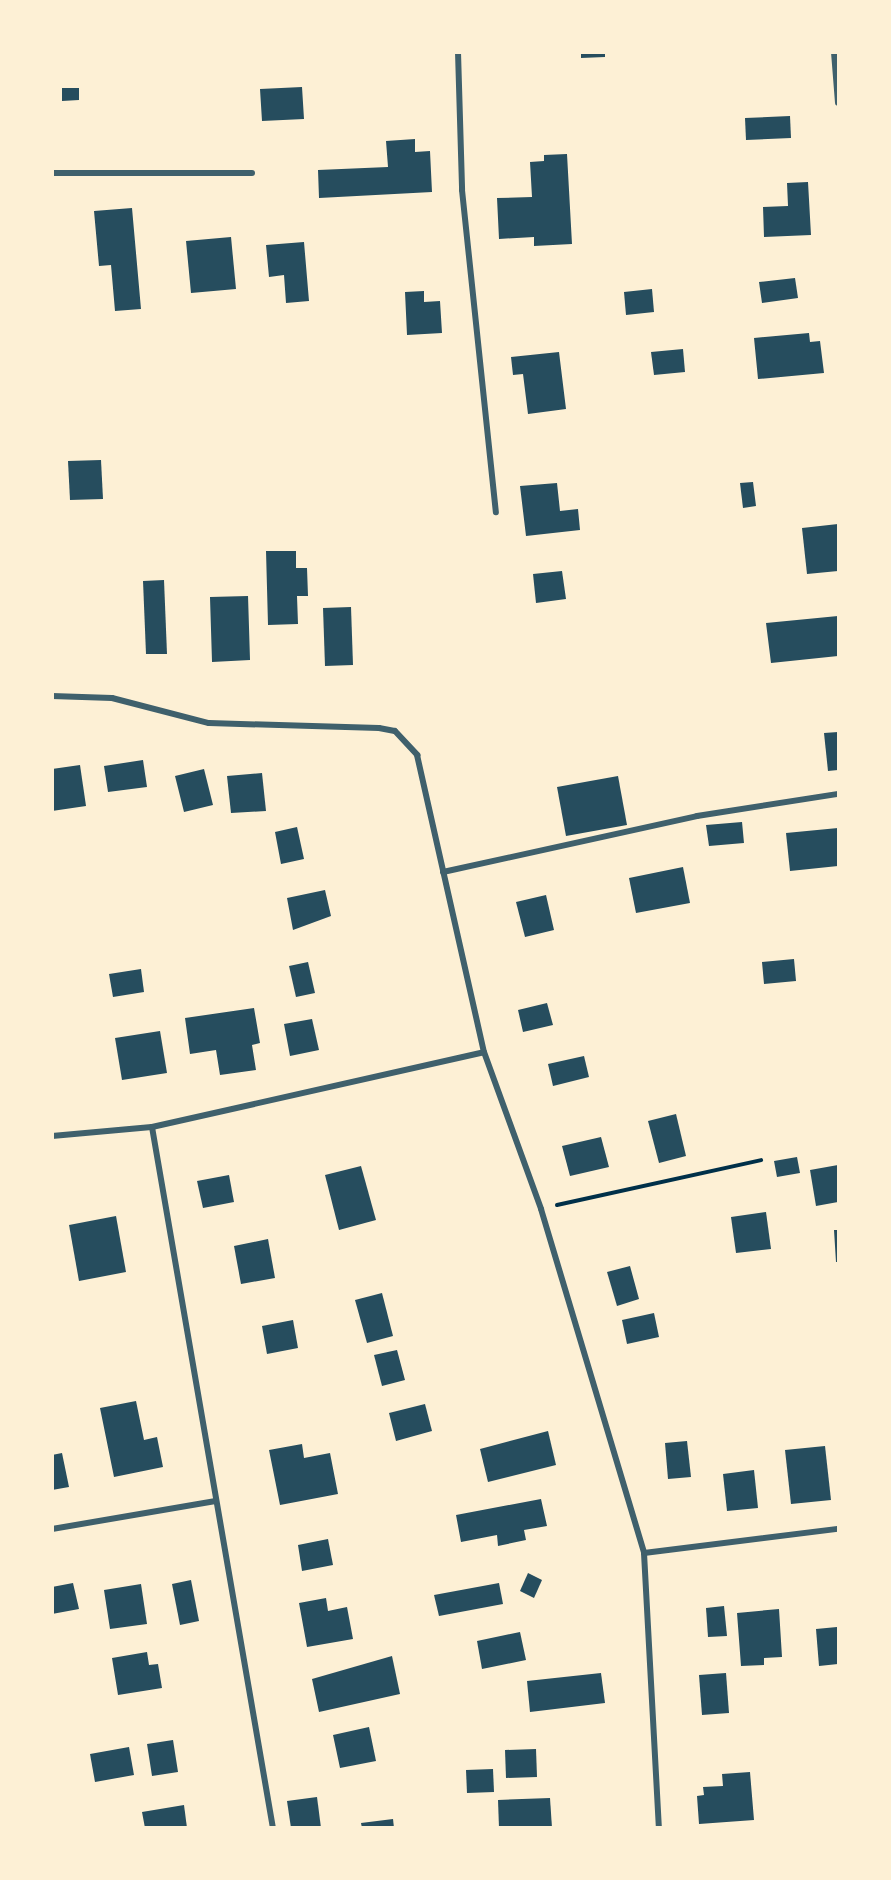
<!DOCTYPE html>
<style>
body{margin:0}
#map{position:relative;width:891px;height:1880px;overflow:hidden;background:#fdf0d5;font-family:Georgia,serif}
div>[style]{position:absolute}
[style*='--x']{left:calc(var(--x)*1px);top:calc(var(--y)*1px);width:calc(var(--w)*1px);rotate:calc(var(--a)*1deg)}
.building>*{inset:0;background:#264d5e}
.path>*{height:4px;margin:-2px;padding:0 2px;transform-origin:2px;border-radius:2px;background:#003049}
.minor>*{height:6px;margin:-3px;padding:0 3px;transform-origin:3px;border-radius:3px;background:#3f606c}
span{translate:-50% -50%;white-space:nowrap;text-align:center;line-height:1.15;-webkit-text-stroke:6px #fdf0d5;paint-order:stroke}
.frame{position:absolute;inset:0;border:54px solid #fdf0d5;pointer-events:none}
</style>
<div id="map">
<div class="building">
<i style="clip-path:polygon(581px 52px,605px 52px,605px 57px,581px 58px)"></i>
<i style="clip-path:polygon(302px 87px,304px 119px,262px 121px,260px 89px)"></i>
<i style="clip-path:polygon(62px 88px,79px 88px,79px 100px,62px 101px)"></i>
<i style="clip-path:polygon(790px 116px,791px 138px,746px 140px,745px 118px)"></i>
<i style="clip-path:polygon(415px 139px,415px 152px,430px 151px,432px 192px,319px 198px,318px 170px,388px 167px,386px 141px)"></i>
<i style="clip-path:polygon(567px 154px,572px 244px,534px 246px,534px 237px,499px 239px,497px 198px,532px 197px,530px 162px,544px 161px,544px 155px)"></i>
<i style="clip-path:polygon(808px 182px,811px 235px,764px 237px,763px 207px,788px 206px,787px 183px)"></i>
<i style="clip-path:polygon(132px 208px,141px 309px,115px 311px,111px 265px,99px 266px,94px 211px)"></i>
<i style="clip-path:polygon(231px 237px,236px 289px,191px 293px,186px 241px)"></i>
<i style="clip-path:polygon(304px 242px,309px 301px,286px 303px,284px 275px,269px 277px,266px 245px)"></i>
<i style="clip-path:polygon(795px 278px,798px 298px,762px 303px,759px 282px)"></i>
<i style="clip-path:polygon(652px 289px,654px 312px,626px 315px,624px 292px)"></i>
<i style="clip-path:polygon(424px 291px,424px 302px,440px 301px,442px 333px,407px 335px,405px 292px)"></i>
<i style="clip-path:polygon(809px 333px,810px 342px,820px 341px,824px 373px,758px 379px,754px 338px)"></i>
<i style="clip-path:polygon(683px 349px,685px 372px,654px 375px,651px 352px)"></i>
<i style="clip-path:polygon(559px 352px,566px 409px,528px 414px,523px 374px,513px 375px,511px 357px)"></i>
<i style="clip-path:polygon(101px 460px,103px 499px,70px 500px,68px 461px)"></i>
<i style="clip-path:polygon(753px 482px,756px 506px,743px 508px,740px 483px)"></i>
<i style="clip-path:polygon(557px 483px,560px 511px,578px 509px,580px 530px,526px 536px,520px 486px)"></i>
<i style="clip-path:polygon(838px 524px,838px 571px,807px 574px,802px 528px)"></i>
<i style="clip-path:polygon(266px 551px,296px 551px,296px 568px,307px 568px,308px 596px,297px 596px,298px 624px,268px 625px)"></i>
<i style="clip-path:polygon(562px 571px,566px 599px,536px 603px,533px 574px)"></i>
<i style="clip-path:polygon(164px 580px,167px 654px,146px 654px,143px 581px)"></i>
<i style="clip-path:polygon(248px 596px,250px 660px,212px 662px,210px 597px)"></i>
<i style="clip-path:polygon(351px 607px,353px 665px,325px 666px,323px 608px)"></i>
<i style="clip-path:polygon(838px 616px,838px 656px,771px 663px,766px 623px)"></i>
<i style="clip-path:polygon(838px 732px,838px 770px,828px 771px,824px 733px)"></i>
<i style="clip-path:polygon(143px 760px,147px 787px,108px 792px,104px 766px)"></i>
<i style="clip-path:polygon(80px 765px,86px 806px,52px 811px,52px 769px)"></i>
<i style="clip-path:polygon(204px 769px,213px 805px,184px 812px,175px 776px)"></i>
<i style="clip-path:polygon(262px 773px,266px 811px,231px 813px,227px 776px)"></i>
<i style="clip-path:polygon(618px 776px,627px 825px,566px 836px,557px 787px)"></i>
<i style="clip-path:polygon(742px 822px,744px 843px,709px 846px,706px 825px)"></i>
<i style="clip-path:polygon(297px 827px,304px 859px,281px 864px,275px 832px)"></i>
<i style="clip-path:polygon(838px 828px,838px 866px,790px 871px,786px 833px)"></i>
<i style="clip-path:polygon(683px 867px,690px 903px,636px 913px,629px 878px)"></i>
<i style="clip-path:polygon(325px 890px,331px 916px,293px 930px,287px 898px)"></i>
<i style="clip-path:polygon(546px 895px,554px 930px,525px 937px,516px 902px)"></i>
<i style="clip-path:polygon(794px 959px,796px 981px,764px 984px,762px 962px)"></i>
<i style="clip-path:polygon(308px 962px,315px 993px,296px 997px,289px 966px)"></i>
<i style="clip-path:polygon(141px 969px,144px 992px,113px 997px,109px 974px)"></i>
<i style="clip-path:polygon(547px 1003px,553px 1025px,523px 1032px,518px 1010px)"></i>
<i style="clip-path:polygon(254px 1008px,260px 1043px,252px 1045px,256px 1070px,220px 1075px,216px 1050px,190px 1054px,185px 1018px)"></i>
<i style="clip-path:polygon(312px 1019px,319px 1050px,290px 1056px,284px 1024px)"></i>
<i style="clip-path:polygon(160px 1031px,167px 1073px,122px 1080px,115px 1038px)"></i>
<i style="clip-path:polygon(584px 1056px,589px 1077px,553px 1086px,548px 1064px)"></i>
<i style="clip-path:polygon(676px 1114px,686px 1156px,659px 1163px,648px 1121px)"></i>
<i style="clip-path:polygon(601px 1137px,609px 1167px,570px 1176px,562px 1146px)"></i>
<i style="clip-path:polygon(797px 1157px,800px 1173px,777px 1177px,774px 1161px)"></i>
<i style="clip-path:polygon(838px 1165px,838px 1202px,816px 1206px,810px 1170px)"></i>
<i style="clip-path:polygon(361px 1166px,376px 1220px,339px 1230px,325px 1175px)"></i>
<i style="clip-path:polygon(229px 1175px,234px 1202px,203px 1208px,197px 1181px)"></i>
<i style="clip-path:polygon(766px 1212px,771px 1249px,736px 1253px,731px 1217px)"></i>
<i style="clip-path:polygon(116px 1216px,126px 1272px,79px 1281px,69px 1225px)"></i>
<i style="clip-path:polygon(834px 1230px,838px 1230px,838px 1262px,836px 1262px)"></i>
<i style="clip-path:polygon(268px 1239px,275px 1278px,241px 1284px,234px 1246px)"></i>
<i style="clip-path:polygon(630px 1266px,639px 1299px,617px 1306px,607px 1272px)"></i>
<i style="clip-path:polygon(382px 1293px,393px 1336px,367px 1343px,355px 1300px)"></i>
<i style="clip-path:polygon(654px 1313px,659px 1337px,627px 1344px,622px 1320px)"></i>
<i style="clip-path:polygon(293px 1320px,298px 1348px,267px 1354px,262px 1326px)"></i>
<i style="clip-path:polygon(397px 1350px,405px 1380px,382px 1386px,374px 1355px)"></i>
<i style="clip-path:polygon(136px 1401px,144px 1440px,157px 1437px,163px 1467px,114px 1477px,100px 1408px)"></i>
<i style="clip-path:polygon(425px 1404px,432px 1431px,396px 1441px,389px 1413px)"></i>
<i style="clip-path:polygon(548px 1431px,556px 1465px,488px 1482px,480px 1449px)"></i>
<i style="clip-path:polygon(687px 1441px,691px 1477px,668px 1479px,665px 1443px)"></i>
<i style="clip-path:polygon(302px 1444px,304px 1458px,330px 1453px,338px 1494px,280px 1505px,269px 1450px)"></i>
<i style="clip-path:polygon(825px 1446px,831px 1500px,791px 1504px,785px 1450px)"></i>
<i style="clip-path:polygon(62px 1453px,69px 1487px,52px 1490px,52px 1455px)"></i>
<i style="clip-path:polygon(754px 1470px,758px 1508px,727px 1511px,723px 1474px)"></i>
<i style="clip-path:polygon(541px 1499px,547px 1526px,524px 1530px,526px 1540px,498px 1546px,497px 1535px,461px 1542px,456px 1515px)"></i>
<i style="clip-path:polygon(328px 1539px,333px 1565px,302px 1571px,298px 1545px)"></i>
<i style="clip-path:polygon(528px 1573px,542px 1580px,534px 1598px,520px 1591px)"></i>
<i style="clip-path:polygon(191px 1580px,199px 1621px,180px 1625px,172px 1584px)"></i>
<i style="clip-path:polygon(73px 1583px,79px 1609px,52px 1614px,52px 1587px)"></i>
<i style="clip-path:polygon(499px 1583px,503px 1604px,439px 1616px,434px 1595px)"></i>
<i style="clip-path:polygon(141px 1584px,147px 1624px,110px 1629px,104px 1590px)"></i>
<i style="clip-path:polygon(326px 1598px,328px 1611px,347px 1607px,353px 1639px,307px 1647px,299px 1603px)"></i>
<i style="clip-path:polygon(724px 1606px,727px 1636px,708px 1637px,706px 1608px)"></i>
<i style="clip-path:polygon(779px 1609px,782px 1657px,764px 1658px,764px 1665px,741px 1666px,737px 1613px)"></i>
<i style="clip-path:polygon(837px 1627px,838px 1664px,819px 1666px,816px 1629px)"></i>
<i style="clip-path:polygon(520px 1632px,526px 1660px,482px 1669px,477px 1641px)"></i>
<i style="clip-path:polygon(147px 1652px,149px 1665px,158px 1664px,162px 1688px,118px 1695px,112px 1658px)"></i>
<i style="clip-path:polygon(392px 1656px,400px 1694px,319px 1712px,312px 1679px)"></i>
<i style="clip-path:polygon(601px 1673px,605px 1703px,530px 1712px,527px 1681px)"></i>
<i style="clip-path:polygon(726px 1673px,729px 1713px,702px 1715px,699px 1675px)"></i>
<i style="clip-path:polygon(369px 1727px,376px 1761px,340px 1768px,333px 1735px)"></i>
<i style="clip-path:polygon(173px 1740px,178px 1772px,152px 1776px,147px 1744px)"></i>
<i style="clip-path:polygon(129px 1747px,134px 1775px,95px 1782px,90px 1754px)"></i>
<i style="clip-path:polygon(536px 1749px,537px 1777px,506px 1778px,505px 1750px)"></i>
<i style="clip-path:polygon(493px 1769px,494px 1792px,467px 1793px,466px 1770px)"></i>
<i style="clip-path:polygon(750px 1772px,754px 1820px,699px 1824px,697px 1796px,704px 1795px,703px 1787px,723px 1786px,722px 1774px)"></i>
<i style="clip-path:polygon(317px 1797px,321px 1828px,291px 1828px,287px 1801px)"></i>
<i style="clip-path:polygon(550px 1798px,552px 1828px,499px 1828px,498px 1800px)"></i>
<i style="clip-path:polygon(184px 1805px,187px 1828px,145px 1828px,142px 1812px)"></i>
<i style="clip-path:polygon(393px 1819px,394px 1828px,362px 1828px,361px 1823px)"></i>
</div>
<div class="path">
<i style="--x:557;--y:1205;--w:209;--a:-12.4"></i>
</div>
<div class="minor">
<i style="--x:458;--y:52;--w:138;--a:88.3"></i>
<i style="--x:462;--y:190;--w:324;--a:84"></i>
<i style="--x:834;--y:52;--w:51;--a:85.5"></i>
<i style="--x:52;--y:173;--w:200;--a:0"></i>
<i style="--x:52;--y:696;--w:60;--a:1.9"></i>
<i style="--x:112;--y:698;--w:100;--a:14.5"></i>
<i style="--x:209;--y:723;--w:170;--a:1.7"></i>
<i style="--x:379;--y:728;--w:16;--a:11"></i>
<i style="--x:395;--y:731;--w:33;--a:47"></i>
<i style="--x:417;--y:755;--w:304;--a:77.3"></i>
<i style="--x:484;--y:1052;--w:167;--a:70"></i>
<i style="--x:541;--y:1209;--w:359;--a:73.3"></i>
<i style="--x:644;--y:1553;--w:275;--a:86.9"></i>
<i style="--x:443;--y:872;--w:260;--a:-12.4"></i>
<i style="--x:697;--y:816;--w:143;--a:-8.9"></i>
<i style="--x:152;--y:1127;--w:711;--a:80.21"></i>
<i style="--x:52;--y:1136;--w:100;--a:-5.1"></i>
<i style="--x:152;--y:1127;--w:340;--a:-12.7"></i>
<i style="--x:52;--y:1529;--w:166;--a:-9.7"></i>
<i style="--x:644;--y:1553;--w:195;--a:-7.1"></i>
</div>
<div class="frame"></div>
</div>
